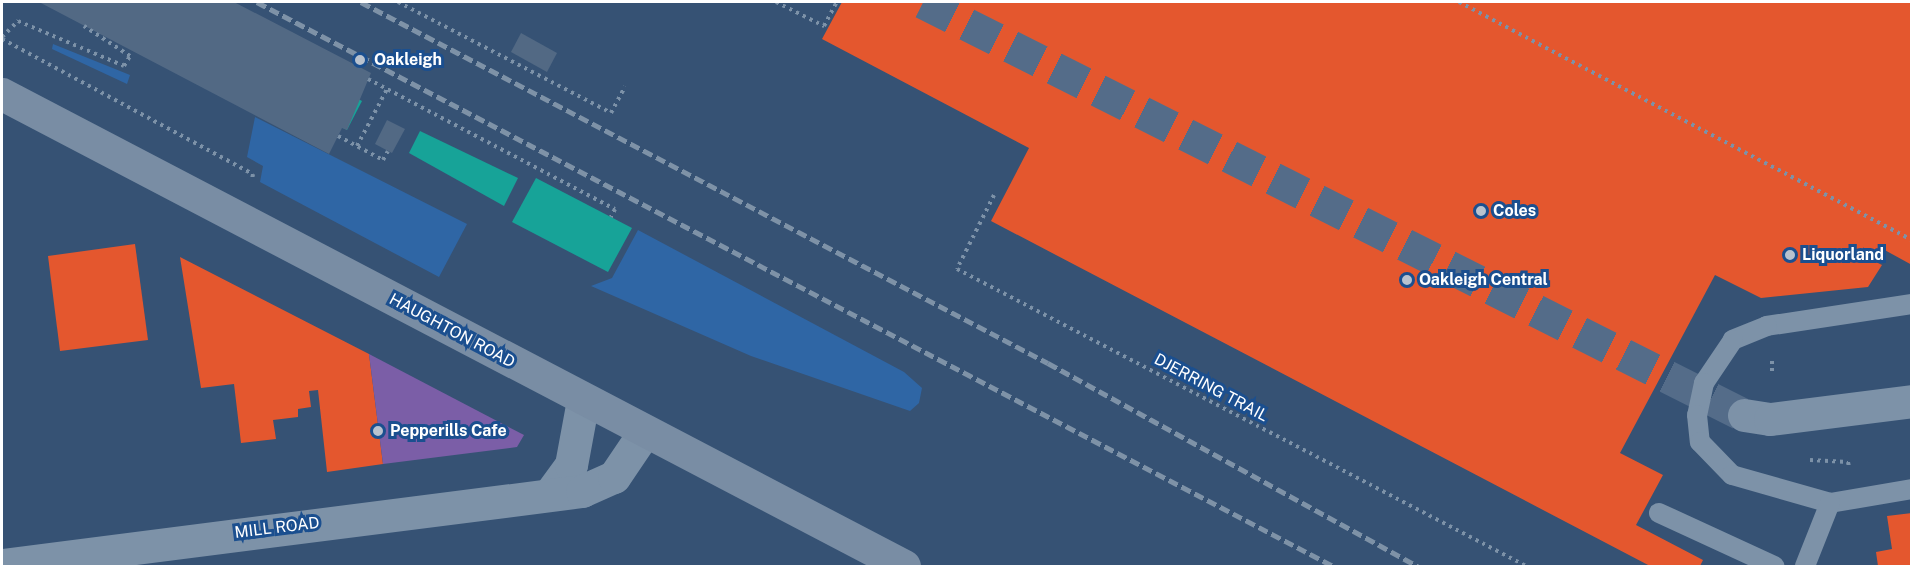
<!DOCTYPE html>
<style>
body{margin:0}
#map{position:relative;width:1913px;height:568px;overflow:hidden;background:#365274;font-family:"Public Sans",sans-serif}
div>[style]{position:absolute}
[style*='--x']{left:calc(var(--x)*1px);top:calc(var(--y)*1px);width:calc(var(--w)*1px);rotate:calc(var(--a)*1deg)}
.green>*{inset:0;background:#2f66a5}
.shops>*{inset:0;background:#e4572e}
.offices>*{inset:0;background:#7b5ea7}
.public>*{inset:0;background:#17a398}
.building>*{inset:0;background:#526984}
.street-tunnel>*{height:33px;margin-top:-16.5px;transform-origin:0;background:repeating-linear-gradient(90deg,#546c89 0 33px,transparent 0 49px)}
.path>*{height:4px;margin-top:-2px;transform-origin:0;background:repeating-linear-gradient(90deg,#7d92a8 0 3px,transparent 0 7.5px)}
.lane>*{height:20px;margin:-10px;padding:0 10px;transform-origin:10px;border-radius:10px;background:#7d92a8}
.street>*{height:33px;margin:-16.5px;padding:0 16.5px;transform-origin:16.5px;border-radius:16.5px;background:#7d92a8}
.secondary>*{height:33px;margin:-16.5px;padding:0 16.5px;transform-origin:16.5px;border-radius:16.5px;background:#798da4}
.rail>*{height:4.5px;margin-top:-2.25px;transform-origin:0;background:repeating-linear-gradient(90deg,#7e92a7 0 10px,transparent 0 14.5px)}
.dots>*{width:16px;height:16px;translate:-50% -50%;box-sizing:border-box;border:3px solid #1b4f8f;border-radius:50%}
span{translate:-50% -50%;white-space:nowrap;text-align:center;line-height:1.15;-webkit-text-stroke:6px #1b4f8f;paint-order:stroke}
.poi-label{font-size:16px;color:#fff;font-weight:700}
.left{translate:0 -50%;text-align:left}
.street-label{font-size:16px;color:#fff}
.frame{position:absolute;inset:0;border:3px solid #fff;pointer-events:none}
</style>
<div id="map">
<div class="green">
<i style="clip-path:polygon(53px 44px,130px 75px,127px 84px,52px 49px)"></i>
<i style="clip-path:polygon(255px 117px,467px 224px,439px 277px,260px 182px,263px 166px,247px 157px)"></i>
<i style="clip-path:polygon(638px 230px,904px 372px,922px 388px,919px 403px,910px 411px,751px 356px,591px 286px,612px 278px)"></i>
</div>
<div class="shops">
<i style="clip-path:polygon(842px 2px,1912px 2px,1912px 265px,1881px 248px,1874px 261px,1882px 265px,1868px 287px,1761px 298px,1715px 275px,1620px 453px,1663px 475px,1636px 525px,1703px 560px,1700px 566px,1650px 566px,991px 221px,1029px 148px,822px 39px)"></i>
<i style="clip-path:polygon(135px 244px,148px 340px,60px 351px,48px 256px)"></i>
<i style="clip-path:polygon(180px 257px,369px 354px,383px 464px,327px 472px,318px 390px,309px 391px,311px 407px,298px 409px,298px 417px,273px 420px,276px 439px,241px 443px,234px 384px,201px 388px)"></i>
<i style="clip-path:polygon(1912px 513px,1912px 566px,1878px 566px,1876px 552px,1892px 549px,1887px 516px)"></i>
</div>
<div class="offices">
<i style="clip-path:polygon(369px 354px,524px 435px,517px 447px,383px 464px)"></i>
</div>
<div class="public">
<i style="clip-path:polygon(136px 2px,172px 2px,362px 101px,347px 130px,128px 17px)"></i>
<i style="clip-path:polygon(420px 131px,518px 178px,504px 206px,409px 153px)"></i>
<i style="clip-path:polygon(536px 178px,632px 228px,608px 272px,512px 222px)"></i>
</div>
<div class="building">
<i style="clip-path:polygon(39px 2px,234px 2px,371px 73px,347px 130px,342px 128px,329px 154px)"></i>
<i style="clip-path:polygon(521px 33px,557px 53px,547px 72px,511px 52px)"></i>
<i style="clip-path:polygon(387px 120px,405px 129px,392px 153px,375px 144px)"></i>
</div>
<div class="street-tunnel">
<i style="--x:923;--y:2;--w:919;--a:26.7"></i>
</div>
<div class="path">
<i style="--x:398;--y:2;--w:240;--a:27.5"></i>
<i style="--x:611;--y:113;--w:30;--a:-62"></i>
<i style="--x:776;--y:2;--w:54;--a:26.6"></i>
<i style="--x:824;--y:26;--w:27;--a:-62"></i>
<i style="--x:1459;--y:2;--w:512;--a:27.72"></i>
<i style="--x:2;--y:37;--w:23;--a:-45"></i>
<i style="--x:18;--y:21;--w:115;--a:23"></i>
<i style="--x:124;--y:66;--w:12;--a:-59"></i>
<i style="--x:130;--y:56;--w:55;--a:-146.9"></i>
<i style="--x:2;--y:39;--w:285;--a:28.3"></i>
<i style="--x:253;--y:174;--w:5;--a:101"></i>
<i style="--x:368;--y:79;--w:279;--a:27.8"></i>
<i style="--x:615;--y:209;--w:9;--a:117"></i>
<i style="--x:338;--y:136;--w:51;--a:28.1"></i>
<i style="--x:383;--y:160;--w:10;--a:-61"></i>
<i style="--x:357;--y:146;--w:64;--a:-62.2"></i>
<i style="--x:994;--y:195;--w:83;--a:116.6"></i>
<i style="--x:957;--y:269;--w:642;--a:27.56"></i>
<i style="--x:1772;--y:361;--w:15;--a:90"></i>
<i style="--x:1810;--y:460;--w:38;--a:3"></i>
<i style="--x:1848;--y:462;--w:5;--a:79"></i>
</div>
<div class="lane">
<i style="--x:1912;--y:304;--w:147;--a:171.4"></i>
<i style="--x:1767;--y:326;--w:37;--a:158"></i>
<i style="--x:1733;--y:340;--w:52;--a:124"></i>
<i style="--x:1704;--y:383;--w:33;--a:102"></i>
<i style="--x:1697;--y:415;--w:27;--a:84"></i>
<i style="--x:1700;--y:442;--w:46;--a:45.9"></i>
<i style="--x:1732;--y:475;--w:102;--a:15.9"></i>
<i style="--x:1830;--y:503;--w:83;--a:-9.7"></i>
<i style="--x:1659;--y:513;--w:127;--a:24.7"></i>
<i style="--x:1805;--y:566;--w:68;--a:-68.4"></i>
</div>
<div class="street">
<i style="--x:1744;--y:415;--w:26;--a:9"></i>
<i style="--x:1770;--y:419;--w:143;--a:-7.2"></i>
<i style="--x:552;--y:491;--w:32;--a:-54"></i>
<i style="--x:571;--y:465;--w:66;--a:-79.5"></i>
<i style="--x:2;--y:565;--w:585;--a:-7.27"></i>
<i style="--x:582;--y:491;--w:35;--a:-24"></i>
<i style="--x:614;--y:477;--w:55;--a:-56"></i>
</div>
<div class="secondary">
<i style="--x:2;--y:94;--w:1018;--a:27.62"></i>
</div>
<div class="rail">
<i style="--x:257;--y:2;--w:1215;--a:27.66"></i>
<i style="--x:361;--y:2;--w:776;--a:27.72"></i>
<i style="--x:1048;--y:363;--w:422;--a:28.8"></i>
</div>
<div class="dots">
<i style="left:360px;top:60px;background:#b9c2ce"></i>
<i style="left:1481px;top:211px;background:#b9c2ce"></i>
<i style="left:1790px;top:255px;background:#b9c2ce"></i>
<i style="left:1407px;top:280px;background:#b9c2ce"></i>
<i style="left:378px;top:431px;background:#b9c2ce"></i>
</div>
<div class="poi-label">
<span class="left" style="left:374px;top:60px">Oakleigh</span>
<span class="left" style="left:1493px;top:211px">Coles</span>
<span class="left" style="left:1802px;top:255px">Liquorland</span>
<span class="left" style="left:1419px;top:280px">Oakleigh Central</span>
<span class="left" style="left:390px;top:431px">Pepperills Cafe</span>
</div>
<div class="street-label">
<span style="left:452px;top:331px;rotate:28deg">HAUGHTON ROAD</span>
<span style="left:1211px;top:388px;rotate:28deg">DJERRING TRAIL</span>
<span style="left:277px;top:528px;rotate:-7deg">MILL ROAD</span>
</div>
<div class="frame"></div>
</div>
